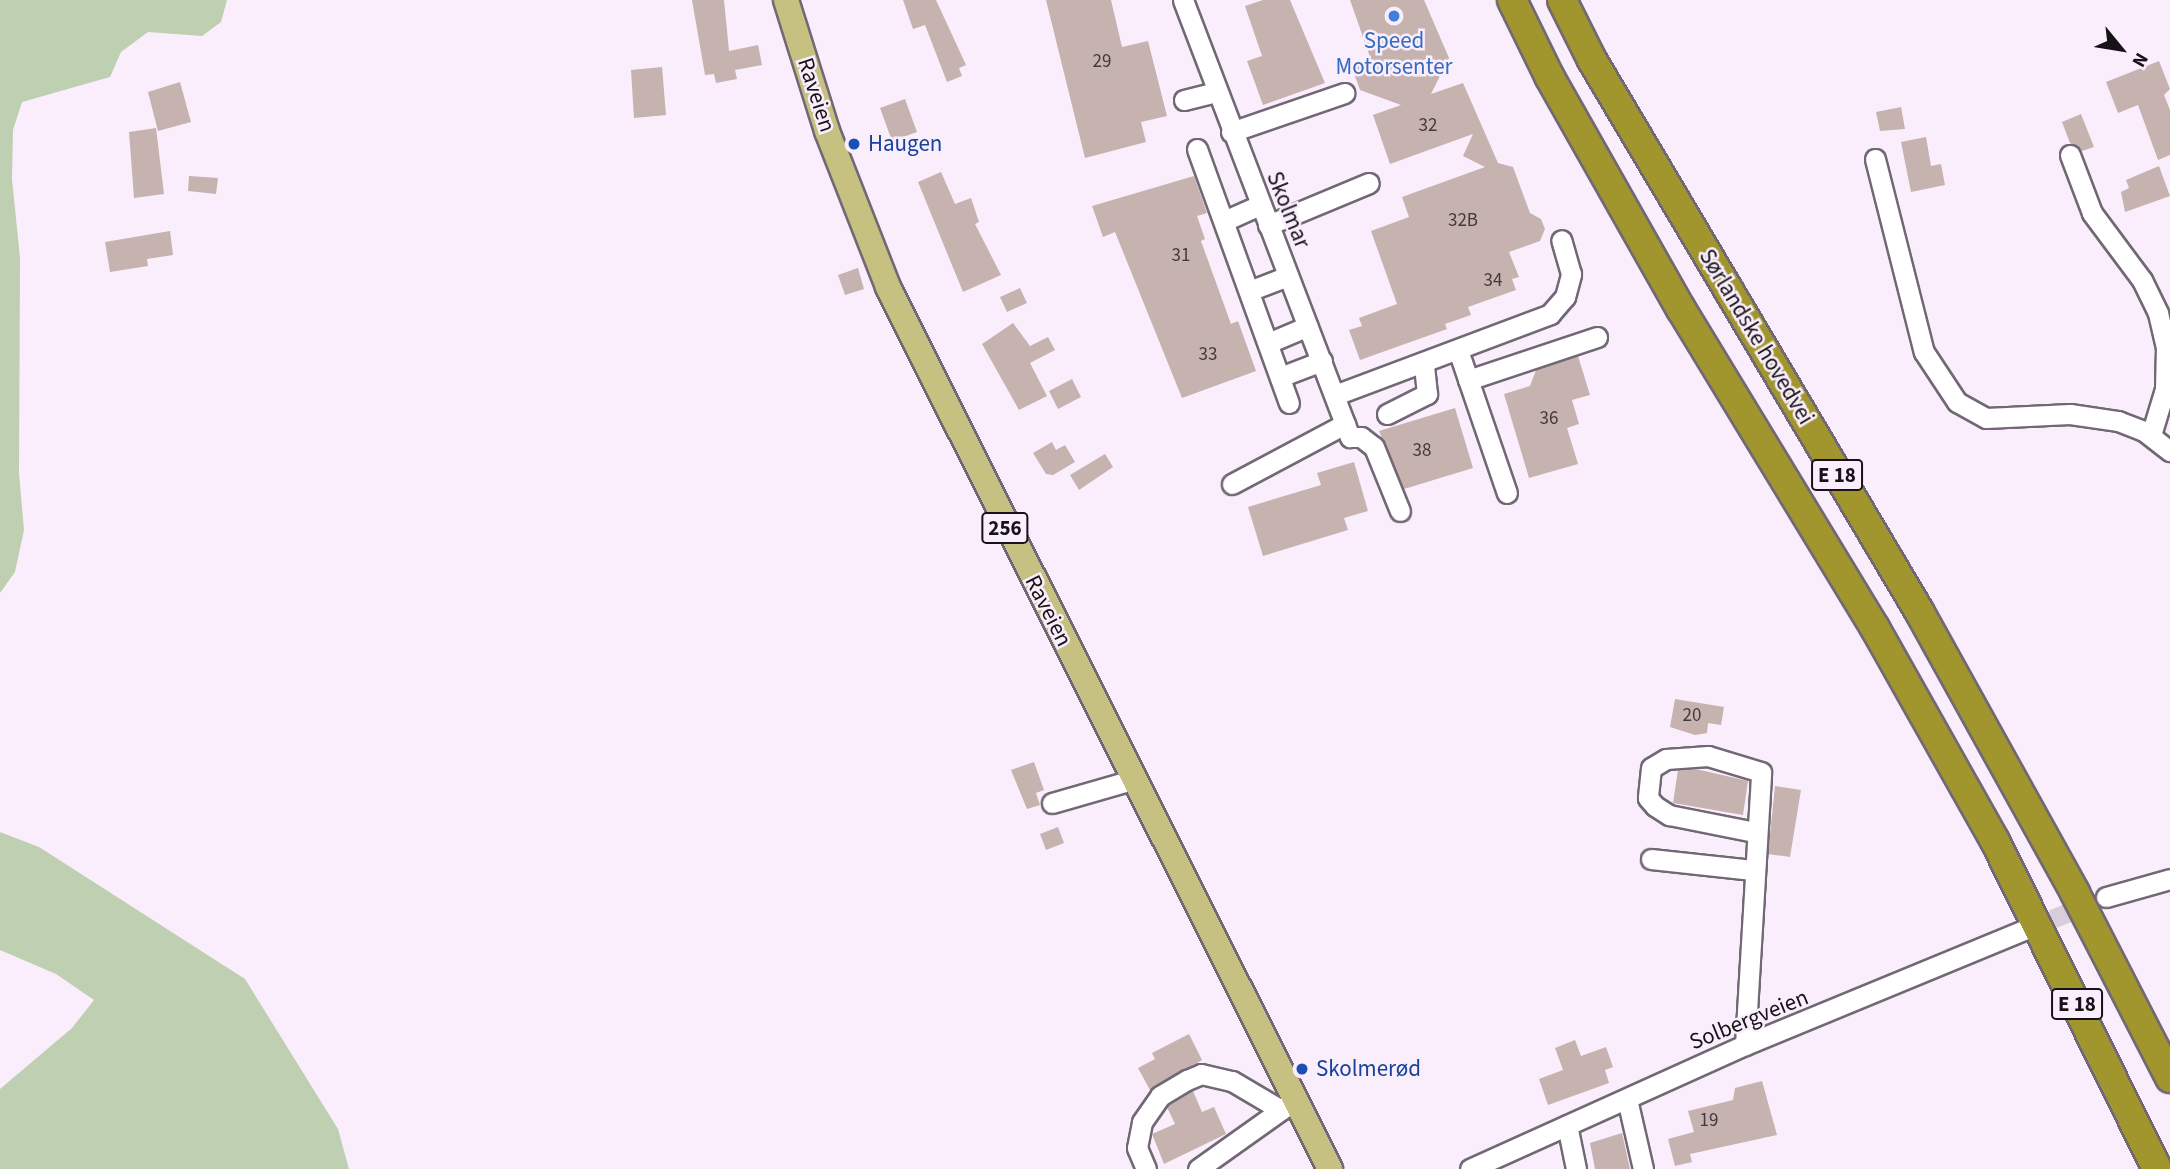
<!DOCTYPE html>
<meta charset="utf-8">
<style>
body{margin:0}
#map{position:relative;width:2170px;height:1169px;overflow:hidden;background:#faeefd;font-family:"Source Sans 3",sans-serif}
div>[style]{position:absolute}
[style*='--x']{left:calc(var(--x)*1px);top:calc(var(--y)*1px);width:calc(var(--w)*1px);rotate:calc(var(--a)*1deg)}
.green>*{inset:0;background:#bfcfb1}
.building>*{inset:0;background:#c6b2af}
.minor-tunnel>*{height:19px;margin-top:-9.5px;transform-origin:0;background:repeating-linear-gradient(90deg,#d8cdda 0 19px,transparent 0 29px)}
.roads{filter:drop-shadow(2px 0 #726875) drop-shadow(-2px 0 #726875) drop-shadow(0 2px #726875) drop-shadow(0 -2px #726875)}
.minor>*{height:19px;margin:-9.5px;padding:0 9.5px;transform-origin:9.5px;border-radius:9.5px;background:#fff}
.major>*{height:24px;margin:-12px;padding:0 12px;transform-origin:12px;border-radius:12px;background:#c6c081}
.highway>*{height:28px;margin:-14px;padding:0 14px;transform-origin:14px;border-radius:14px;background:#a0962d}
.dots>*{width:19px;height:19px;translate:-50% -50%;box-sizing:border-box;border:4px solid #faeefd;border-radius:50%}
span{translate:-50% -50%;white-space:nowrap;text-align:center;line-height:1.15;-webkit-text-stroke:5px #faeefd;paint-order:stroke}
.number-label{font-size:19px;color:#423a3d}
.number-label span{-webkit-text-stroke-width:0}
.shield-label span{padding:2px 5px;background:#faeefd;border:2px solid;border-radius:5px;-webkit-text-stroke-width:0}
.shield-label{font-size:21px;color:#161217;font-weight:700}
.shop-label{font-size:23px;color:#366cbe}
.street-label{font-size:23px;color:#161217}
.transit-label{font-size:23px;color:#164399}
.left{translate:0 -50%;text-align:left}
.north{position:absolute;left:2086px;top:14px;width:70px;height:70px;-webkit-text-stroke:5px #faeefd;paint-order:stroke;rotate:120deg;font-size:19px;font-weight:700;line-height:28px;text-align:center;color:#161217}
.north::after{content:'';display:block;margin:auto;width:24px;height:32px;background:#161217;clip-path:polygon(50% 0,100% 100%,50% 72%,0 100%)}
</style>
<div id="map">
<div class="green">
<i style="clip-path:polygon(0 0,227px 0,221px 22px,202px 36px,148px 32px,121px 52px,110px 77px,22px 102px,13px 130px,12px 179px,20px 258px,19px 473px,24px 530px,15px 572px,0 593px)"></i>
<i style="clip-path:polygon(0 832px,39px 847px,245px 979px,338px 1129px,349px 1169px,0 1169px,0 1089px,72px 1028px,94px 1000px,56px 974px,0 950px)"></i>
</div>
<div class="building">
<i style="clip-path:polygon(692px 0,724px 0,729px 51px,758px 45px,762px 65px,735px 70px,737px 79px,716px 83px,714px 74px,705px 75px)"></i>
<i style="clip-path:polygon(903px 0,936px 0,966px 65px,959px 68px,962px 76px,947px 82px,925px 25px,913px 29px)"></i>
<i style="clip-path:polygon(1046px 0,1111px 0,1122px 47px,1148px 41px,1167px 116px,1141px 122px,1146px 142px,1085px 158px)"></i>
<i style="clip-path:polygon(1263px 0,1290px 0,1325px 83px,1263px 105px,1247px 61px,1262px 56px,1245px 6px)"></i>
<i style="clip-path:polygon(1350px 0,1424px 0,1449px 58px,1431px 94px,1463px 83px,1498px 163px,1513px 167px,1530px 213px,1541px 219px,1545px 229px,1540px 241px,1509px 252px,1519px 277px,1512px 279px,1516px 290px,1468px 307px,1471px 315px,1445px 324px,1447px 329px,1360px 360px,1349px 330px,1362px 326px,1359px 318px,1397px 304px,1371px 231px,1409px 217px,1402px 197px,1485px 167px,1463px 156px,1473px 134px,1390px 164px,1373px 115px,1401px 105px,1360px 90px,1352px 68px,1370px 57px)"></i>
<i style="clip-path:polygon(2159px 61px,2170px 89px,2164px 95px,2170px 110px,2170px 155px,2158px 160px,2138px 105px,2118px 113px,2106px 82px)"></i>
<i style="clip-path:polygon(662px 67px,666px 115px,634px 118px,631px 70px)"></i>
<i style="clip-path:polygon(180px 82px,191px 122px,158px 131px,148px 92px)"></i>
<i style="clip-path:polygon(905px 99px,917px 132px,892px 141px,880px 108px)"></i>
<i style="clip-path:polygon(1901px 107px,1905px 129px,1880px 131px,1876px 112px)"></i>
<i style="clip-path:polygon(2081px 114px,2094px 147px,2082px 151px,2070px 143px,2062px 122px)"></i>
<i style="clip-path:polygon(156px 128px,164px 194px,134px 198px,129px 132px)"></i>
<i style="clip-path:polygon(1926px 137px,1931px 166px,1941px 164px,1945px 185px,1911px 192px,1901px 142px)"></i>
<i style="clip-path:polygon(2159px 166px,2170px 196px,2125px 212px,2121px 192px,2129px 188px,2126px 180px)"></i>
<i style="clip-path:polygon(941px 172px,955px 204px,971px 198px,979px 222px,975px 224px,1001px 275px,963px 292px,918px 182px)"></i>
<i style="clip-path:polygon(189px 176px,218px 178px,216px 194px,188px 191px)"></i>
<i style="clip-path:polygon(1194px 176px,1207px 213px,1197px 216px,1205px 239px,1201px 241px,1231px 324px,1238px 321px,1256px 371px,1182px 398px,1115px 232px,1103px 237px,1092px 206px)"></i>
<i style="clip-path:polygon(170px 231px,173px 255px,147px 259px,148px 266px,110px 272px,105px 242px)"></i>
<i style="clip-path:polygon(858px 268px,864px 289px,845px 295px,838px 275px)"></i>
<i style="clip-path:polygon(1020px 288px,1027px 303px,1007px 312px,1000px 297px)"></i>
<i style="clip-path:polygon(1013px 323px,1030px 346px,1048px 337px,1055px 350px,1030px 363px,1047px 396px,1019px 410px,982px 344px)"></i>
<i style="clip-path:polygon(1578px 356px,1590px 395px,1572px 400px,1579px 424px,1567px 428px,1578px 464px,1529px 478px,1504px 394px,1530px 386px,1536px 370px)"></i>
<i style="clip-path:polygon(1072px 379px,1081px 397px,1058px 409px,1049px 391px)"></i>
<i style="clip-path:polygon(1455px 408px,1473px 468px,1404px 489px,1379px 431px)"></i>
<i style="clip-path:polygon(1052px 442px,1056px 450px,1065px 445px,1075px 462px,1053px 475px,1046px 474px,1033px 453px)"></i>
<i style="clip-path:polygon(1105px 454px,1113px 467px,1079px 490px,1070px 475px)"></i>
<i style="clip-path:polygon(1354px 462px,1368px 511px,1344px 518px,1348px 530px,1263px 556px,1248px 507px,1321px 485px,1317px 473px)"></i>
<i style="clip-path:polygon(1675px 699px,1724px 707px,1721px 725px,1708px 723px,1707px 733px,1695px 735px,1670px 727px)"></i>
<i style="clip-path:polygon(1034px 762px,1044px 790px,1036px 793px,1040px 805px,1027px 809px,1011px 770px)"></i>
<i style="clip-path:polygon(1696px 769px,1748px 781px,1743px 815px,1673px 803px,1678px 770px)"></i>
<i style="clip-path:polygon(1775px 786px,1801px 790px,1790px 857px,1768px 854px)"></i>
<i style="clip-path:polygon(1058px 827px,1064px 843px,1046px 850px,1040px 834px)"></i>
<i style="clip-path:polygon(1189px 1034px,1202px 1060px,1150px 1090px,1138px 1068px,1155px 1059px,1152px 1053px)"></i>
<i style="clip-path:polygon(1575px 1040px,1581px 1056px,1606px 1047px,1613px 1067px,1605px 1070px,1609px 1083px,1548px 1105px,1539px 1079px,1563px 1070px,1555px 1048px)"></i>
<i style="clip-path:polygon(1762px 1081px,1777px 1135px,1690px 1154px,1692px 1162px,1675px 1166px,1668px 1139px,1694px 1132px,1688px 1111px,1733px 1100px,1735px 1088px)"></i>
<i style="clip-path:polygon(1193px 1091px,1202px 1112px,1214px 1107px,1226px 1134px,1164px 1164px,1152px 1134px,1175px 1124px,1167px 1107px)"></i>
<i style="clip-path:polygon(1622px 1133px,1630px 1169px,1595px 1169px,1590px 1143px)"></i>
</div>
<div class="minor-tunnel">
<i style="--x:2025;--y:930;--w:87;--a:-22.2"></i>
</div>
<div class="roads">
<div class="minor">
<i style="--x:1183;--y:0;--w:468;--a:69.1"></i>
<i style="--x:1350;--y:437;--w:11;--a:0"></i>
<i style="--x:1361;--y:437;--w:16;--a:38"></i>
<i style="--x:1374;--y:447;--w:69;--a:67.9"></i>
<i style="--x:1184;--y:100;--w:34;--a:-14"></i>
<i style="--x:1231;--y:132;--w:120;--a:-19"></i>
<i style="--x:1197;--y:149;--w:270;--a:70.1"></i>
<i style="--x:2070;--y:155;--w:62;--a:69.2"></i>
<i style="--x:2092;--y:213;--w:84;--a:53.3"></i>
<i style="--x:2142;--y:280;--w:37;--a:64"></i>
<i style="--x:2158;--y:313;--w:35;--a:77"></i>
<i style="--x:2166;--y:347;--w:42;--a:91.4"></i>
<i style="--x:2165;--y:389;--w:48;--a:106.9"></i>
<i style="--x:1875;--y:159;--w:199;--a:75.8"></i>
<i style="--x:1924;--y:352;--w:60;--a:56.6"></i>
<i style="--x:1957;--y:402;--w:33;--a:29"></i>
<i style="--x:1986;--y:418;--w:84;--a:-2.7"></i>
<i style="--x:2070;--y:414;--w:49;--a:8.3"></i>
<i style="--x:2118;--y:421;--w:28;--a:21"></i>
<i style="--x:2144;--y:431;--w:33;--a:38"></i>
<i style="--x:1224;--y:221;--w:39;--a:-24"></i>
<i style="--x:1268;--y:225;--w:109;--a:-22.6"></i>
<i style="--x:1249;--y:291;--w:42;--a:-21"></i>
<i style="--x:1268;--y:343;--w:43;--a:-23"></i>
<i style="--x:1458;--y:350;--w:151;--a:71.1"></i>
<i style="--x:1280;--y:377;--w:45;--a:-20.9"></i>
<i style="--x:1468;--y:380;--w:136;--a:-18.4"></i>
<i style="--x:1335;--y:395;--w:230;--a:-20.6"></i>
<i style="--x:1550;--y:314;--w:23;--a:-49"></i>
<i style="--x:1565;--y:297;--w:24;--a:-75"></i>
<i style="--x:1571;--y:274;--w:35;--a:-106"></i>
<i style="--x:1387;--y:414;--w:45;--a:-26.6"></i>
<i style="--x:1427;--y:394;--w:31;--a:-96"></i>
<i style="--x:1232;--y:484;--w:128;--a:-28"></i>
<i style="--x:1052;--y:803;--w:86;--a:-16.1"></i>
<i style="--x:1651;--y:859;--w:102;--a:6.2"></i>
<i style="--x:2106;--y:897;--w:66;--a:-15.7"></i>
<i style="--x:1745;--y:1045;--w:273;--a:-86.6"></i>
<i style="--x:1761;--y:772;--w:55;--a:-163.2"></i>
<i style="--x:1708;--y:756;--w:42;--a:175.9"></i>
<i style="--x:1666;--y:759;--w:17;--a:149"></i>
<i style="--x:1651;--y:768;--w:30;--a:96"></i>
<i style="--x:1648;--y:798;--w:11;--a:49"></i>
<i style="--x:1655;--y:806;--w:17;--a:33"></i>
<i style="--x:1669;--y:815;--w:88;--a:11.2"></i>
<i style="--x:1627;--y:1099;--w:72;--a:77.1"></i>
<i style="--x:1567;--y:1125;--w:45;--a:78.4"></i>
<i style="--x:1146;--y:1169;--w:23;--a:-113"></i>
<i style="--x:1137;--y:1148;--w:26;--a:-79"></i>
<i style="--x:1142;--y:1122;--w:32;--a:-55"></i>
<i style="--x:1160;--y:1096;--w:31;--a:-31"></i>
<i style="--x:1187;--y:1080;--w:15;--a:-23"></i>
<i style="--x:1201;--y:1074;--w:32;--a:13"></i>
<i style="--x:1232;--y:1081;--w:57;--a:30.6"></i>
<i style="--x:1198;--y:1169;--w:110;--a:-35.4"></i>
<i style="--x:1470;--y:1169;--w:302;--a:-24.3"></i>
<i style="--x:1745;--y:1045;--w:302;--a:-22.4"></i>
</div>
<div class="major">
<i style="--x:786;--y:0;--w:137;--a:72.6"></i>
<i style="--x:827;--y:131;--w:168;--a:68.6"></i>
<i style="--x:888;--y:287;--w:987;--a:63.38"></i>
</div>
<div class="highway">
<i style="--x:1512;--y:0;--w:85;--a:64"></i>
<i style="--x:1549;--y:76;--w:268;--a:60.5"></i>
<i style="--x:1681;--y:309;--w:373;--a:58.7"></i>
<i style="--x:1875;--y:628;--w:244;--a:60.6"></i>
<i style="--x:1995;--y:841;--w:366;--a:63.7"></i>
<i style="--x:1562;--y:0;--w:67;--a:63.4"></i>
<i style="--x:1592;--y:60;--w:641;--a:59.31"></i>
<i style="--x:1919;--y:611;--w:322;--a:61"></i>
<i style="--x:2075;--y:893;--w:208;--a:62.8"></i>
</div>
</div>
<div class="dots">
<i style="left:1394px;top:16px;background:#3f7fe0"></i>
<i style="left:854px;top:144px;background:#1a4fb4"></i>
<i style="left:1302px;top:1069px;background:#1a4fb4"></i>
</div>
<div class="number-label">
<span style="left:1102px;top:62px">29</span>
<span style="left:1428px;top:126px">32</span>
<span style="left:1463px;top:221px">32B</span>
<span style="left:1181px;top:256px">31</span>
<span style="left:1493px;top:281px">34</span>
<span style="left:1208px;top:355px">33</span>
<span style="left:1549px;top:419px">36</span>
<span style="left:1422px;top:451px">38</span>
<span style="left:1692px;top:716px">20</span>
<span style="left:1709px;top:1121px">19</span>
</div>
<div class="shield-label">
<span style="left:1837px;top:475px">E 18</span>
<span style="left:1005px;top:528px">256</span>
<span style="left:2077px;top:1004px">E 18</span>
</div>
<div class="shop-label">
<span style="left:1394px;top:54px">Speed<br>Motorsenter</span>
</div>
<div class="street-label">
<span style="left:816px;top:95px;rotate:72deg">Raveien</span>
<span style="left:1288px;top:210px;rotate:68deg">Skolmar</span>
<span style="left:1756px;top:337px;rotate:59deg">Sørlandske hovedvei</span>
<span style="left:1048px;top:611px;rotate:63deg">Raveien</span>
<span style="left:1749px;top:1020px;rotate:-22deg">Solbergveien</span>
</div>
<div class="transit-label">
<span class="left" style="left:868px;top:144px">Haugen</span>
<span class="left" style="left:1316px;top:1069px">Skolmerød</span>
</div>
<div class="north">N</div>
</div>
